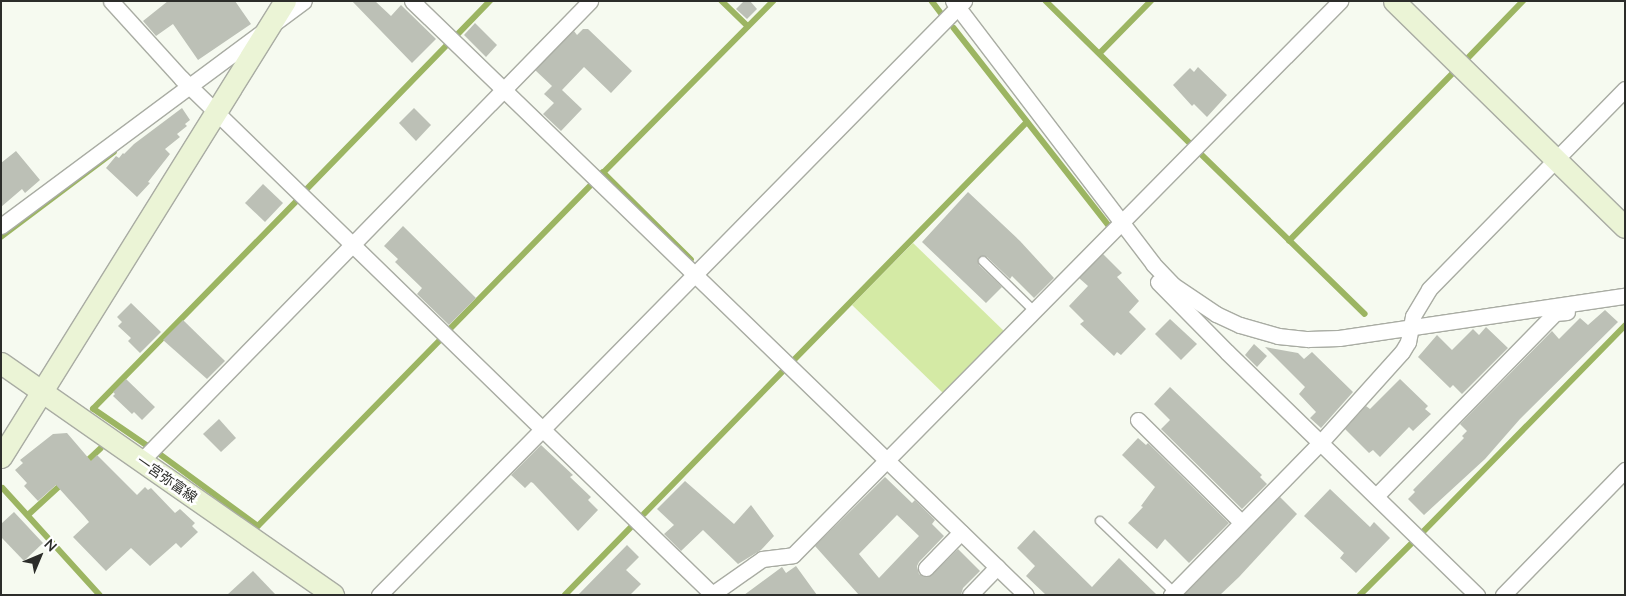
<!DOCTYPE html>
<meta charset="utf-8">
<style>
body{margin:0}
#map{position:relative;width:1626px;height:596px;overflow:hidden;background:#f6faf0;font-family:Lato,"Noto Sans JP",sans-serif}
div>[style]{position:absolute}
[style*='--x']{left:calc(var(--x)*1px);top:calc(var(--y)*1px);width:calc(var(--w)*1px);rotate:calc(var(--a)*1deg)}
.green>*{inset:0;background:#d4eaa5}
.stream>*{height:5.5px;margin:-2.75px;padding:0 2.75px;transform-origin:2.75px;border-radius:2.75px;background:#9cb562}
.building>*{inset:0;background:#bcc0b6}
.roads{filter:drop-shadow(1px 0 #a9aca3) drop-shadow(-1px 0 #a9aca3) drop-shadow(0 1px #a9aca3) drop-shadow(0 -1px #a9aca3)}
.lane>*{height:8px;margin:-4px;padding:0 4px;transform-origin:4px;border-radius:4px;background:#fff}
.street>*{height:15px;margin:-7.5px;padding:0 7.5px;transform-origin:7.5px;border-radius:7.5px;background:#fff}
.secondary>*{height:21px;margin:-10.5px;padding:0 10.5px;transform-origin:10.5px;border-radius:10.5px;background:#ebf4d6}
span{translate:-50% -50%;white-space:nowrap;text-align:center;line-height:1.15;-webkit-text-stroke:5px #fff;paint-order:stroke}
.street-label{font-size:14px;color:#2c2d2a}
.frame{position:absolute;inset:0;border:2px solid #2c2d2a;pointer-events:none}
.north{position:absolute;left:15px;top:531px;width:50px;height:50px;-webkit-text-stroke:4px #fff;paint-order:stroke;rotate:45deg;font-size:14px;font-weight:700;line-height:20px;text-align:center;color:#2c2d2a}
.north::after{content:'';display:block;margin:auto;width:18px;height:22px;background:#2c2d2a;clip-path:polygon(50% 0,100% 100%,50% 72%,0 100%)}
</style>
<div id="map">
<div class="green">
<i style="clip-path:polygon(913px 243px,1005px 332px,944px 394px,852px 305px)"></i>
</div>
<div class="stream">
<i style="--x:722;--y:1;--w:36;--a:44"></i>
<i style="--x:932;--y:1;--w:15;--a:53"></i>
<i style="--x:1046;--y:1;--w:204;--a:44.6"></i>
<i style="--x:954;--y:28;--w:253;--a:51.9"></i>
<i style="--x:458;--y:34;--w:46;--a:-45.9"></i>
<i style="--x:1100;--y:53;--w:73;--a:-45.6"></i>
<i style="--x:1468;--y:58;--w:79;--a:-46"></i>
<i style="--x:1198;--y:151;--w:233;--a:44.3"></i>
<i style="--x:305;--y:191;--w:202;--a:-45.8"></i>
<i style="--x:1;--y:237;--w:141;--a:-37"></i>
<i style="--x:1289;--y:241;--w:233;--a:-45.7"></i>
<i style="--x:691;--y:260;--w:124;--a:-135.3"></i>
<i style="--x:603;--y:173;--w:242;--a:-45.3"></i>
<i style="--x:450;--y:329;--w:200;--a:-45.6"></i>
<i style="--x:793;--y:361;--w:334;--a:-45.6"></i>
<i style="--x:147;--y:446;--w:65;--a:-145.6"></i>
<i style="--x:93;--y:409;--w:291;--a:-45.6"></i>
<i style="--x:157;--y:452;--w:125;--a:36.2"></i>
<i style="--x:258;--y:526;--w:262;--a:-45.6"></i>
<i style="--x:85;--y:463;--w:21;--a:-43"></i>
<i style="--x:3;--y:488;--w:144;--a:47.8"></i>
<i style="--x:644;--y:514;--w:198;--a:-45.8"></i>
<i style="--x:28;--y:515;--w:47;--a:-42.4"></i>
<i style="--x:1422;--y:533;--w:290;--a:-45.6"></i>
<i style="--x:565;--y:595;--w:98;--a:-45.8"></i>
<i style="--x:1360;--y:595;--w:76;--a:-45"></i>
</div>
<div class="building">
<i style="clip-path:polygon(168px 1px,235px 1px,251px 24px,198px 60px,173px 24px,156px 36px,143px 21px)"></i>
<i style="clip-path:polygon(352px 1px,375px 1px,391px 16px,401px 5px,436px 39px,412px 63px)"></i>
<i style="clip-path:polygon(744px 1px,750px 1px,757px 9px,747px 19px,736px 9px)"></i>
<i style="clip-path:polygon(475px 23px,497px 45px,486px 57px,464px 35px)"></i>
<i style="clip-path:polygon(583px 29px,588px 29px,632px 71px,611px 93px,584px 67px,562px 90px,582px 109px,561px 131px,543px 114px,554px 103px,544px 94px,552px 86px,535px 70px,574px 31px,577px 35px)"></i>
<i style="clip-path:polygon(1198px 67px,1227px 95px,1207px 117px,1194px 104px,1192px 106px,1173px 85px,1190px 68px,1194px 72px)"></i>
<i style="clip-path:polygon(182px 108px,190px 120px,185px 124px,187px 126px,177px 134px,180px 137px,165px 149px,170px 154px,148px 182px,150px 183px,137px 197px,106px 168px,116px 156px,119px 158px,123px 153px,124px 154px,134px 144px)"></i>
<i style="clip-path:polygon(414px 108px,431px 125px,416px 141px,399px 123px)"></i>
<i style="clip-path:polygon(16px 151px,40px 180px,25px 193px,22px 189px,1px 207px,1px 163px)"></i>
<i style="clip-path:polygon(263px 184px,283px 203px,265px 222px,245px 203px)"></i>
<i style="clip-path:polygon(968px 192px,1020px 241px,1054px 278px,1034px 298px,1012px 276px,1010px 279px,987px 257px,982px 256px,978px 259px,979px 265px,1002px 287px,986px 303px,922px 242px)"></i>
<i style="clip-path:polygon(403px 226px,476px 298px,449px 325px,417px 294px,422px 288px,395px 262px,398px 259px,384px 246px)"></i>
<i style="clip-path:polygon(1103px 254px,1122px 273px,1117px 277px,1139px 301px,1129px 312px,1146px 329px,1121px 355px,1117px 352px,1114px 356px,1080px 324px,1084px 321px,1069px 306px,1088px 286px,1079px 278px)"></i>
<i style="clip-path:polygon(131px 303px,161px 332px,140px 353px,128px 341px,131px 338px,118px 326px,122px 322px,117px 317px)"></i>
<i style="clip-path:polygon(1605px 310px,1618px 322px,1520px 419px,1485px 459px,1424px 515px,1408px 499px,1415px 492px,1413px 490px,1464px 438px,1462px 436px,1467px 431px,1460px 424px,1552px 331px,1559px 339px,1580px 318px,1588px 325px)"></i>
<i style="clip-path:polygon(1170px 319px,1197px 344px,1181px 360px,1155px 334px)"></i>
<i style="clip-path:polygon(183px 320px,225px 361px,207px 379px,163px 340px)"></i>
<i style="clip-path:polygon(1486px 327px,1508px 348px,1462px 394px,1453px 385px,1450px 388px,1418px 357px,1437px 335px,1452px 350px,1473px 329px,1479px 335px)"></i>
<i style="clip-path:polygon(1254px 344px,1267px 356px,1257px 367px,1245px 355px)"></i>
<i style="clip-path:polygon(1265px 347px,1298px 353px,1304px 359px,1312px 352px,1353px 392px,1321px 428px,1310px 418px,1316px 412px,1299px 394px,1305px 387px)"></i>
<i style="clip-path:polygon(126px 379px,155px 407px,142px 420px,134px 412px,132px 414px,113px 396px,115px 394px,113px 392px)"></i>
<i style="clip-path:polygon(1400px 379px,1428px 406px,1425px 409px,1431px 414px,1413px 431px,1409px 427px,1380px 457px,1373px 450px,1369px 453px,1345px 429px,1366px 406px,1370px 409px)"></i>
<i style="clip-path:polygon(1170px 387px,1262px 475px,1260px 477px,1267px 484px,1242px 509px,1161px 429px,1170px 420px,1154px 404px)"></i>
<i style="clip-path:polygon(219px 419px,236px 438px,221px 452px,203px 434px)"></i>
<i style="clip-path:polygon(67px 433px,91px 461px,97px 455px,137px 495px,145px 487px,148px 490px,151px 488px,175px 513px,180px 509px,195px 523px,192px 526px,198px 532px,181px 548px,176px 543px,150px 566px,131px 548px,106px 571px,73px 537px,89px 522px,84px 516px,56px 485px,38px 501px,24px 486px,27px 483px,15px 470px,23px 463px,20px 460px,53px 434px)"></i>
<i style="clip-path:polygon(1138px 438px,1146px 445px,1148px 443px,1229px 523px,1189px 563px,1165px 539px,1157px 549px,1128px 523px,1143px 507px,1141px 506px,1155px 487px,1122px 455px)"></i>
<i style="clip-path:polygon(541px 445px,573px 475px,570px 477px,591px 497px,588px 500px,598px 510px,578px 531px,533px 483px,531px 482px,525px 488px,511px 475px)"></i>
<i style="clip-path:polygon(evenodd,885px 477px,912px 503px,915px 500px,935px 520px,932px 524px,944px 536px,919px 562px,917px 566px,919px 574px,924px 577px,932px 575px,958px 549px,980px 571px,963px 588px,961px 595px,859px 595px,815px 546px,885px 477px,897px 515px,919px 536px,879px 578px,859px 554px,897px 515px)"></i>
<i style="clip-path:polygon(685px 481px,734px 524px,751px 505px,774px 536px,761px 550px,738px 564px,703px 530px,681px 551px,664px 534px,674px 525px,657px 509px)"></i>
<i style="clip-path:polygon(1330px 489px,1370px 527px,1374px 522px,1390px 538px,1356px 573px,1340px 558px,1344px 553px,1304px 516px)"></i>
<i style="clip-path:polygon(1280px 497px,1297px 514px,1239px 577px,1220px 595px,1184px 595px)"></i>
<i style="clip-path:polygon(14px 512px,43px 543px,24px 561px,1px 537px,1px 524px)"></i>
<i style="clip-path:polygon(1034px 530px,1092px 587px,1119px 558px,1157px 595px,1046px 595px,1026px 576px,1035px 566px,1017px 548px)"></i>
<i style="clip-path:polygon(627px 545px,639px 557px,626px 570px,641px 584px,630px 595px,578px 595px)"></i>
<i style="clip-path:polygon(796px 566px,817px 595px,744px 595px,782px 567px,786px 573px)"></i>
<i style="clip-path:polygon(253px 571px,276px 595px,227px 595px)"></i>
</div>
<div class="roads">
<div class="lane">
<i style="--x:983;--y:261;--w:71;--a:44.4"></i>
<i style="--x:1100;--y:521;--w:103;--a:43.8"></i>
</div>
<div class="street">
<i style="--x:111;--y:1;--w:104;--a:47.7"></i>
<i style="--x:181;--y:78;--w:740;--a:44.18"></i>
<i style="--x:412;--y:1;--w:854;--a:44.05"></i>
<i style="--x:953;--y:1;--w:330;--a:52.7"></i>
<i style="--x:1153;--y:264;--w:29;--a:46"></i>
<i style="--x:1173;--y:285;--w:52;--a:34"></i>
<i style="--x:1216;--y:314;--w:26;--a:25"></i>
<i style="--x:1240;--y:325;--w:40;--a:16"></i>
<i style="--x:1278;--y:336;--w:30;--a:6"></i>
<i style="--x:1308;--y:339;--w:31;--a:-2"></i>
<i style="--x:1339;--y:338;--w:289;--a:-8.4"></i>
<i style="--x:1;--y:226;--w:377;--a:-36.6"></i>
<i style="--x:1158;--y:282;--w:98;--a:45.4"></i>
<i style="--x:1227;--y:352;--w:349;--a:44.2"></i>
<i style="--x:1138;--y:420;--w:145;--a:44.7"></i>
<i style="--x:141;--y:461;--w:643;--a:-45.69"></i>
<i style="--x:1376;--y:496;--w:256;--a:-45.6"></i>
<i style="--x:1555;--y:313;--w:12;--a:-5"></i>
<i style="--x:926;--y:568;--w:50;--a:-45.8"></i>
<i style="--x:379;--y:595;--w:834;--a:-45.44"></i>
<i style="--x:711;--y:595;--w:62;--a:-35.2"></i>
<i style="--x:762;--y:559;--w:31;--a:-7"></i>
<i style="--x:793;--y:555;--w:779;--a:-45.36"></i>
<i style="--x:970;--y:595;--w:39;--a:-46"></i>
<i style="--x:1171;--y:595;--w:213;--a:-45.6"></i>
<i style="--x:1320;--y:443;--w:122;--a:-48"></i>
<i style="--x:1402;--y:352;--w:12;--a:-59"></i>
<i style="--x:1408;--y:342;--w:26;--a:-79"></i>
<i style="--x:1413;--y:316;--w:31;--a:-59"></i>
<i style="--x:1429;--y:289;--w:280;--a:-45.6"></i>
<i style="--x:1503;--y:595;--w:175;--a:-45.7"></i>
</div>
<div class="secondary">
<i style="--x:1394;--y:1;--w:323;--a:44.4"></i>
<i style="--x:1;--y:363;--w:405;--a:34.9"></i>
<i style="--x:1;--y:457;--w:537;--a:-58.09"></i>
</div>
</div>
<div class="street-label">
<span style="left:167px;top:479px;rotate:35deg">一宮弥富線</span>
</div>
<div class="frame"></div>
<div class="north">N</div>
</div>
